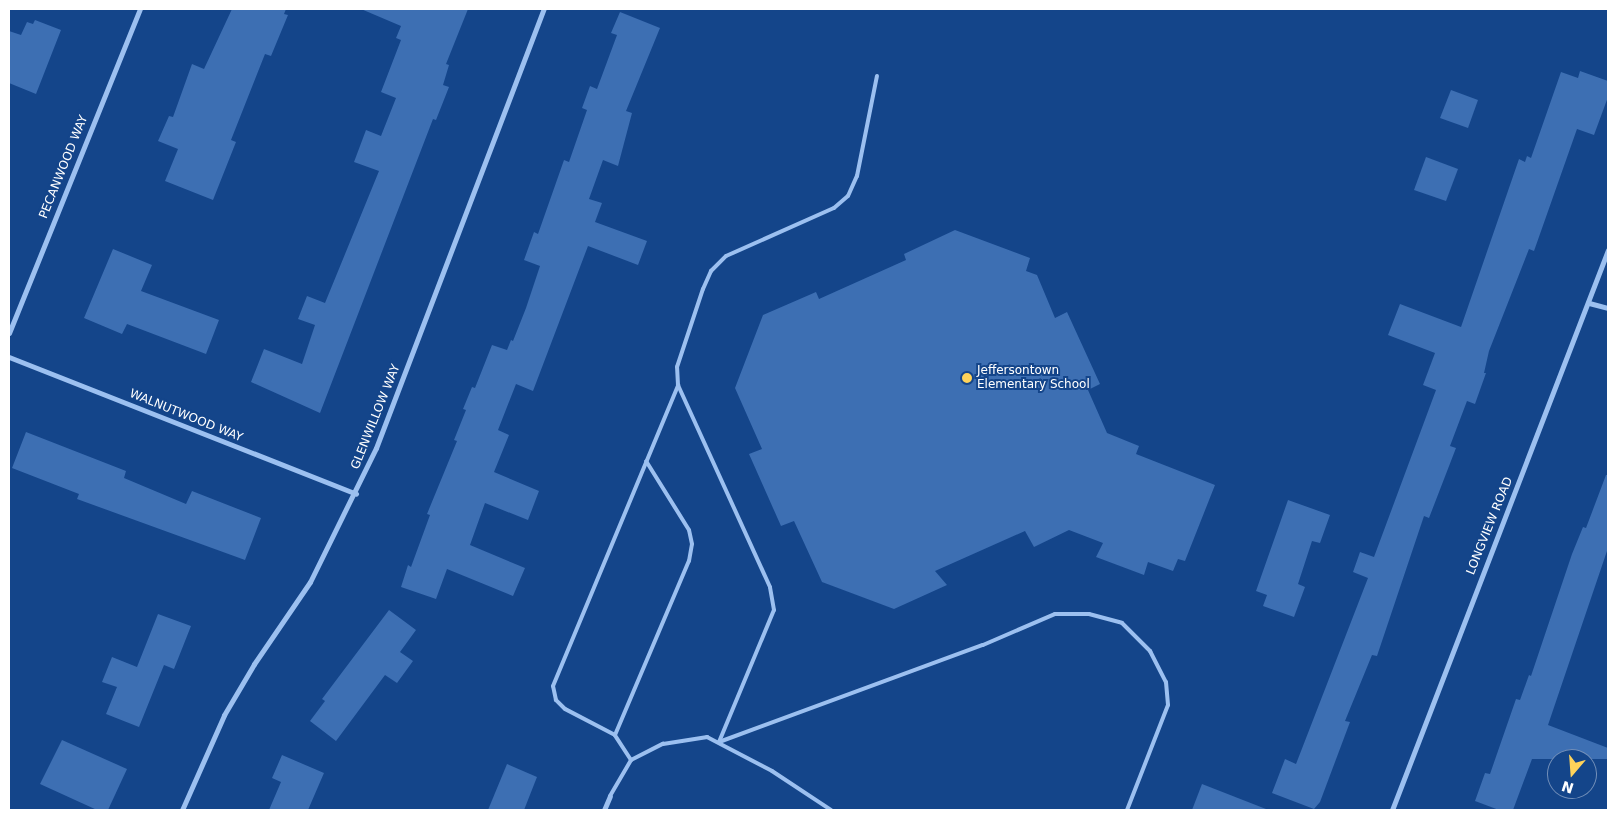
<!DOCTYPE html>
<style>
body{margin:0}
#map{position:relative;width:1617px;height:819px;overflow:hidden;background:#14458a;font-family:"DejaVu Sans",sans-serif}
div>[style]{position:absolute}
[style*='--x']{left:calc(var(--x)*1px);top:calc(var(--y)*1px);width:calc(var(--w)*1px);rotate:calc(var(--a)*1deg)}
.building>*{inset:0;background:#3d6fb3}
.lane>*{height:4px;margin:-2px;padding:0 2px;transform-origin:2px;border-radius:2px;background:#9cc0f0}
.street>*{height:5px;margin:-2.5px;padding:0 2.5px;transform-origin:2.5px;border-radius:2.5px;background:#9cc0f0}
.dots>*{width:14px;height:14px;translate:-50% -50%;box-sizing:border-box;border:2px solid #14458a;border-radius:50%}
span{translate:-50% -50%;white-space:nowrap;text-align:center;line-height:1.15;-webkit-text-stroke:4px #14458a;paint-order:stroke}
.street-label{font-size:12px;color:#fff}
.poi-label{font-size:12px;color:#fff}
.left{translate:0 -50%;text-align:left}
.frame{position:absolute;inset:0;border:10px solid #fff;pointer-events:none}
.north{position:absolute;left:1547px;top:749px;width:50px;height:50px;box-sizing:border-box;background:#14458a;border:1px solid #728fb9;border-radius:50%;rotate:198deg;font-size:14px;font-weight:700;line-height:20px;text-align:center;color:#fff}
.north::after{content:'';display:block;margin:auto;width:18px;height:22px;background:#ffd35a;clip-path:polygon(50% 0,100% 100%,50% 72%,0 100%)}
</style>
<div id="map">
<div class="building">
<i style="clip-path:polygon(232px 9px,286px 9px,284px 14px,288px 15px,271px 56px,265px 54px,231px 140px,236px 142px,213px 200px,165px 181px,178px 149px,158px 141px,169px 116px,173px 117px,192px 64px,204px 69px)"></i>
<i style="clip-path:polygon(361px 9px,468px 9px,446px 64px,449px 65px,443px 85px,449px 87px,436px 120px,433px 119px,320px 413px,251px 382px,264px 349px,302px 364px,315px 325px,298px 319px,307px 296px,325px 303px,379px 171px,354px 162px,366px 130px,381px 136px,396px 98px,381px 92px,401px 40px,396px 38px,401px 26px)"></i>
<i style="clip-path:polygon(620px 12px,660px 28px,626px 111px,632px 113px,618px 166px,603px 160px,589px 199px,602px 203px,595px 222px,647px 241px,638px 265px,588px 246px,533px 391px,516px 384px,498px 430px,509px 435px,494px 472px,539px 491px,528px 520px,485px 503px,470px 545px,525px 568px,513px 596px,447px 569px,436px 599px,401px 587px,408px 565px,411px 567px,430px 515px,427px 514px,457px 441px,454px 440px,466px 410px,463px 409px,472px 387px,475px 388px,492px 345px,507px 350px,511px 340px,513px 341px,526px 308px,540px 266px,524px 260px,534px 232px,538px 234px,564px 160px,569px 162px,587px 110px,582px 108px,590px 86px,597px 89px,617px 35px,611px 33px)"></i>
<i style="clip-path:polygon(35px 20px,61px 30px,36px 94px,9px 83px,9px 31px,21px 35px,27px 22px,33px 24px)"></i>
<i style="clip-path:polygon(1580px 71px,1608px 81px,1608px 97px,1594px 135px,1577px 129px,1534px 251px,1529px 249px,1489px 351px,1484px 373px,1486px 373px,1475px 404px,1467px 401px,1450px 446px,1456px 448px,1429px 518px,1424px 516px,1377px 656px,1372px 655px,1345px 721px,1350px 722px,1320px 802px,1314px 809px,1272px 793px,1285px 759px,1296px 764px,1368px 578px,1353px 572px,1360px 552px,1374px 557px,1436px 390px,1423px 385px,1435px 353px,1388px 335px,1400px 304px,1461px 327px,1519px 159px,1525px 162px,1527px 156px,1531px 158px,1561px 72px,1578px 78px)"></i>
<i style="clip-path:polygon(1451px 90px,1478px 100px,1468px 128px,1440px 118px)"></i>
<i style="clip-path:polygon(1426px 157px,1458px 169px,1446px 201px,1414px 190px)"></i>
<i style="clip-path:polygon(955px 230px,1030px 258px,1026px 271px,1037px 275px,1055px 318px,1067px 312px,1100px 384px,1088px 390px,1107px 433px,1139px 446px,1136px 454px,1215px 485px,1185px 561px,1178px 559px,1173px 571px,1148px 562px,1144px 575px,1096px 557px,1103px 543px,1069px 530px,1034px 547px,1025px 531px,935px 571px,947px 585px,894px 609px,822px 582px,794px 521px,781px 526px,749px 454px,762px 449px,735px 388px,763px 315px,816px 292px,819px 299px,906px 260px,904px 254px)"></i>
<i style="clip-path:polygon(113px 249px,152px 265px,141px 291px,219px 320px,206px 354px,127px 324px,122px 334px,84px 318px)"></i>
<i style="clip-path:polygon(26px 432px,126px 471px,124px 478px,186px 504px,192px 491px,261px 518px,245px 560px,77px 499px,79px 494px,12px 468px)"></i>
<i style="clip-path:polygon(1606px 475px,1608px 475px,1608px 548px,1548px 725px,1608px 748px,1608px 759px,1532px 759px,1513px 810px,1499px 810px,1475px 801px,1485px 773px,1490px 774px,1516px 699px,1520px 700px,1529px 675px,1531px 676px,1572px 554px,1583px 527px,1586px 528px)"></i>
<i style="clip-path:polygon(1288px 500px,1330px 515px,1320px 543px,1312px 541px,1298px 584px,1305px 587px,1294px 617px,1263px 606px,1267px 595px,1256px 591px)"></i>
<i style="clip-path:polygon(389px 610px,416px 630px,400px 652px,413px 661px,397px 683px,385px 675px,336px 741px,310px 721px,325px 701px,322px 699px)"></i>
<i style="clip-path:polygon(158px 614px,191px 626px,174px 669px,164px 665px,139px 727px,106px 714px,117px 687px,102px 682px,112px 657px,137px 667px)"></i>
<i style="clip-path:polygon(62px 740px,127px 769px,108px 810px,97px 810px,40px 784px)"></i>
<i style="clip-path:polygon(282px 755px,324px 773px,308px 810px,269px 810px,281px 782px,272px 778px)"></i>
<i style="clip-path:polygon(507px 764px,537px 777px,524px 810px,488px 810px)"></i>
<i style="clip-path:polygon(1202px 784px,1266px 809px,1266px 810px,1192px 810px)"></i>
</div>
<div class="lane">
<i style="--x:615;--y:735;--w:189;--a:-67"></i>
<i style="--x:689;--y:561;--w:17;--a:-80"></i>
<i style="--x:692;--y:544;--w:14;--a:-102"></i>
<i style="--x:689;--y:530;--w:81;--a:-121.9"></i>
<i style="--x:719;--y:742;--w:143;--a:-67.4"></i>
<i style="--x:774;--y:610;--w:23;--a:-100"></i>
<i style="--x:770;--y:587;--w:222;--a:-114.5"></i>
<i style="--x:678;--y:385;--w:18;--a:-93"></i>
<i style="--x:677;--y:367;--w:82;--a:-71.6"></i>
<i style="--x:703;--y:289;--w:20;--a:-66"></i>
<i style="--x:711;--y:271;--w:21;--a:-45"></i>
<i style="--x:726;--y:256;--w:118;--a:-24"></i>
<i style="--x:834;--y:208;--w:18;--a:-41"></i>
<i style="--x:848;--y:196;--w:22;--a:-66"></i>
<i style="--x:857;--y:176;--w:102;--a:-78.7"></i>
<i style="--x:719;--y:742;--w:281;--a:-20.2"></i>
<i style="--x:983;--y:645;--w:78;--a:-23.3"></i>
<i style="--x:1055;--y:614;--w:34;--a:0"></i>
<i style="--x:1089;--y:614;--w:34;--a:15"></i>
<i style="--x:1122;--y:623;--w:40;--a:45"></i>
<i style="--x:1150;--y:651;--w:35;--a:63"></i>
<i style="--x:1166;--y:682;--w:23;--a:85"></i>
<i style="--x:1168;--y:705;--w:113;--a:111.3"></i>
<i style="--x:631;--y:760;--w:30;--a:-123"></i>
<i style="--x:615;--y:735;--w:56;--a:-152.5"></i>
<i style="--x:565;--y:709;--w:13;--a:-135"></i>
<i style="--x:556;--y:700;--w:14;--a:-102"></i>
<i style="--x:553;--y:686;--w:326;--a:-67.4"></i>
<i style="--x:610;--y:796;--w:42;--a:-59.7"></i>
<i style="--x:631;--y:760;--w:36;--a:-27"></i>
<i style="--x:663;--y:744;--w:45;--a:-9"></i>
<i style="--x:707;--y:737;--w:73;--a:27.6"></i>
<i style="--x:772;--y:771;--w:71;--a:33.5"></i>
</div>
<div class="street">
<i style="--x:1589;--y:303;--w:20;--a:15"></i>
<i style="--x:9;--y:333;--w:349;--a:-68"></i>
<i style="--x:9;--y:357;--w:373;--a:21.5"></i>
<i style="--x:182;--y:810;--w:104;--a:-66.1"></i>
<i style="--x:224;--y:715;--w:59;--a:-59.5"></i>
<i style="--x:254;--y:664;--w:99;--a:-55.7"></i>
<i style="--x:310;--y:582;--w:149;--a:-63.8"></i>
<i style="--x:376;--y:448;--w:470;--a:-69.1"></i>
<i style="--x:604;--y:810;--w:15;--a:-67"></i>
<i style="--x:1392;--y:810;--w:600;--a:-68.91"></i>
</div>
<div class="dots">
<i style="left:967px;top:378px;background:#ffd35a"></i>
</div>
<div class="street-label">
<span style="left:64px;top:167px;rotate:-68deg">PECANWOOD WAY</span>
<span style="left:186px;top:416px;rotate:22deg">WALNUTWOOD WAY</span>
<span style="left:376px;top:417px;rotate:-68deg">GLENWILLOW WAY</span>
<span style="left:1490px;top:526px;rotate:-68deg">LONGVIEW ROAD</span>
</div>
<div class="poi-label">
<span class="left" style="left:977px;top:378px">Jeffersontown<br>Elementary School</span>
</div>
<div class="frame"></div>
<div class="north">N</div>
</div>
